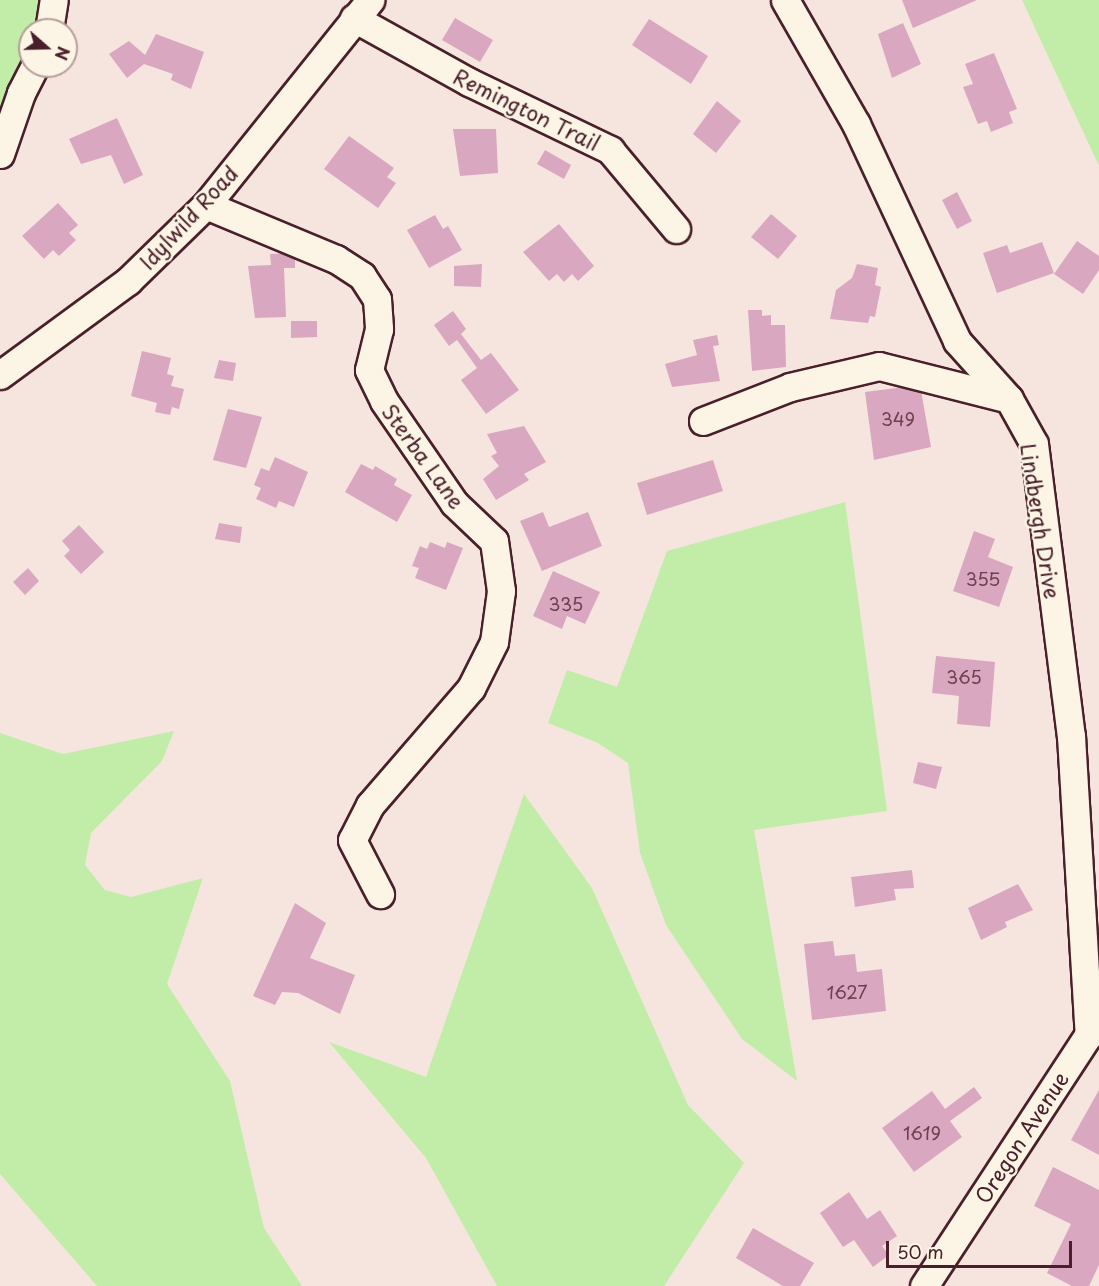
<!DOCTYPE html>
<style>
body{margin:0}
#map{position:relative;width:1099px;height:1286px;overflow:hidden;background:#f5e5de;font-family:"Playpen Sans",sans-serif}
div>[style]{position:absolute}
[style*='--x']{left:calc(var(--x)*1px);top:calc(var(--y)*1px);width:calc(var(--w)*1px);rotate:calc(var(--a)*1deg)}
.green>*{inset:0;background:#c2eda9}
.building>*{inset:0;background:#daa7c1}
.roads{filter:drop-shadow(2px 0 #4a1f2b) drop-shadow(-2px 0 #4a1f2b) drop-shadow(0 2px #4a1f2b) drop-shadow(0 -2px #4a1f2b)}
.street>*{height:27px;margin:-13.5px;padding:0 13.5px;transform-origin:13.5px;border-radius:13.5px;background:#fcf5e5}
span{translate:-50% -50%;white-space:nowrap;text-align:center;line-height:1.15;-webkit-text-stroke:4.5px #fcf5e5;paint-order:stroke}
.number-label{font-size:18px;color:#6e4150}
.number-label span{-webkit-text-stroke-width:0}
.street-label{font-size:21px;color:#4a1f2b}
.north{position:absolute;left:18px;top:18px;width:60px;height:60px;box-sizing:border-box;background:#fcf5e5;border:2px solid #b59f9b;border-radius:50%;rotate:110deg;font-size:16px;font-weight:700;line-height:24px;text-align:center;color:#4a1f2b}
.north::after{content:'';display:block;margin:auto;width:21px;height:27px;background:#4a1f2b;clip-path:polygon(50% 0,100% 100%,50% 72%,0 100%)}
.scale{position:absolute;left:886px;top:1241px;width:186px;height:27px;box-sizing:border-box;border:3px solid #4a1f2b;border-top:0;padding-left:8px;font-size:18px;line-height:21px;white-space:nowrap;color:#4a1f2b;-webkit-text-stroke:4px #fcf5e5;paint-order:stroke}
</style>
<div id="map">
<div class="green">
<i style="clip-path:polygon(0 0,46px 0,41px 30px,30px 30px,30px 54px,0 138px)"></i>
<i style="clip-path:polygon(1022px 0,1099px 0,1099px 166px)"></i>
<i style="clip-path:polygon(845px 502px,887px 811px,754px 830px,797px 1081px,742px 1039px,666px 925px,640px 853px,628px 763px,598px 743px,548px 723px,567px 670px,617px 687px,667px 551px)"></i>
<i style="clip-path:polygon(174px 731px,162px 761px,91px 833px,85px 865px,105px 890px,131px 897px,203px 878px,167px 984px,230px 1081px,264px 1228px,302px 1286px,97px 1286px,0 1174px,0 733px,63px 754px)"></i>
<i style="clip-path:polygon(524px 794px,592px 888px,688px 1105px,744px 1163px,664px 1286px,497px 1286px,426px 1158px,329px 1042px,426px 1077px)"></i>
</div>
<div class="building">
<i style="clip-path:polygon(902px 0,977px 0,913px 28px)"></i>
<i style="clip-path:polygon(455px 18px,493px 40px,480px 62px,442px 40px)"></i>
<i style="clip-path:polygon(649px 19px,708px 56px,691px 84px,632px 45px)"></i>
<i style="clip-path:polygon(903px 23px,921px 64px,892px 78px,878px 34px)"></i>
<i style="clip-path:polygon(156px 34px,204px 52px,191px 89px,171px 80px,173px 74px,144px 64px,127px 78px,109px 54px,129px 41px,145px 55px)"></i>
<i style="clip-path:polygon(994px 53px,1017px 109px,1009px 112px,1013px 123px,991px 132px,987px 121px,978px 124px,963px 87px,973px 84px,965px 64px)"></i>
<i style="clip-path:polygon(717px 101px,741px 121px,716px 153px,693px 134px)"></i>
<i style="clip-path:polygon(117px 118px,143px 175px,124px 184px,111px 155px,81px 164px,69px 139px)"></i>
<i style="clip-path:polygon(453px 129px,496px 129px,498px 173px,460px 176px)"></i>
<i style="clip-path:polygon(349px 136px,394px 168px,387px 177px,396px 183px,378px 208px,324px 169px)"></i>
<i style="clip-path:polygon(545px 150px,571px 165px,564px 179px,537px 164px)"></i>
<i style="clip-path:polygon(957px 192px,972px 221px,957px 229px,942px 200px)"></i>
<i style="clip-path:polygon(58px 203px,78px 225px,69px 233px,76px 240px,59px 256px,53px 250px,44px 259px,22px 236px)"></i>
<i style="clip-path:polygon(771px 214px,797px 236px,778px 259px,751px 237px)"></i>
<i style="clip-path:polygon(435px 215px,443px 229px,448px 226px,462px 250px,429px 268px,407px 230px)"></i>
<i style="clip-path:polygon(559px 224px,594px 266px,578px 281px,572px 274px,564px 282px,557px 274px,549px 281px,523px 252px)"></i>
<i style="clip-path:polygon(1077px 241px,1099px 256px,1099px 270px,1083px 294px,1054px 274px)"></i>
<i style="clip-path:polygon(1042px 242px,1054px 273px,997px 293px,983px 253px,1007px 245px,1010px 253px)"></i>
<i style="clip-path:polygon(295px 253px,295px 268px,284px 268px,286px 317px,255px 318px,248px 266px,271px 265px,270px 254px)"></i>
<i style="clip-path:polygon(482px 264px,481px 287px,454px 286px,454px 266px)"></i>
<i style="clip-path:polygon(857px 264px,878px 268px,875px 285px,881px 287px,875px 317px,870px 316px,868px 323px,830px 319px,836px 290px,852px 278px)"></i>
<i style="clip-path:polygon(748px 310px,762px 310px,762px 316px,771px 315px,771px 325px,785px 325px,786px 367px,752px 371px)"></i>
<i style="clip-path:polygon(453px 311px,466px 329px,461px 334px,481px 360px,491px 353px,519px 390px,486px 414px,461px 380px,477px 368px,457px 340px,449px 346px,434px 325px)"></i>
<i style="clip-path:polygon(291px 321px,317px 321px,317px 337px,291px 338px)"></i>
<i style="clip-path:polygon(717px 335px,719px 345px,713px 346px,720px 381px,672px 387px,665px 364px,697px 355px,693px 340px)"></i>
<i style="clip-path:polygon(142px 351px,171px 358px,167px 374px,174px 376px,171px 386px,184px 389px,179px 409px,172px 407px,170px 415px,155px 412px,157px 403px,131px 396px)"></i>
<i style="clip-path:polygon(219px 360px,236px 363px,233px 381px,214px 378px)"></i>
<i style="clip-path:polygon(920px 385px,931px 447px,874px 460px,865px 392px)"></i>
<i style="clip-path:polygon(228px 409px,262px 417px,246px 468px,213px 460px)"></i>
<i style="clip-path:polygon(524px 426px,546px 462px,524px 474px,529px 480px,496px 500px,483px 479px,499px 466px,491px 456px,497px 453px,487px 434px)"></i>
<i style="clip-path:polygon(275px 457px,308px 472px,294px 507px,279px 501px,276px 508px,256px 499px,261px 488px,254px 485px,261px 468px,269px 471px)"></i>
<i style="clip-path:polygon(713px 460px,723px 491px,647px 515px,637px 483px)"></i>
<i style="clip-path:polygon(361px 464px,373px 470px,375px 466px,397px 479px,394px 485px,412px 495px,397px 522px,345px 492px)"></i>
<i style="clip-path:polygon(543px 512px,549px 527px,588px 512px,602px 546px,542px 571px,520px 521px)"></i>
<i style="clip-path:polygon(219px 523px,242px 527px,240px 543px,215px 539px)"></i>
<i style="clip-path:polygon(79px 525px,104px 552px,81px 574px,64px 556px,70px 550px,62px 541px)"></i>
<i style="clip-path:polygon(974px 531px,995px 539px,988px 557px,1013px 567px,999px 607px,953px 591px)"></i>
<i style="clip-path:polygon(430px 542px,445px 548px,447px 542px,463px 548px,446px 590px,415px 578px,419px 568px,412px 566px,420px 546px,427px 549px)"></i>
<i style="clip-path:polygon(28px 568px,39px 581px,25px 595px,13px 582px)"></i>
<i style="clip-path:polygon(553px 571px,600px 592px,585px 624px,567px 616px,562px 629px,533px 616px)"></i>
<i style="clip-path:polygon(936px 656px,995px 662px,990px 727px,957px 724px,959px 696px,932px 693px)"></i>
<i style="clip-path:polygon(918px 762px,942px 767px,936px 789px,913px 783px)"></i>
<i style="clip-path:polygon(912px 870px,914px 888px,894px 889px,896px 900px,855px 907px,851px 877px)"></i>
<i style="clip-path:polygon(1018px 884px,1033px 910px,1005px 922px,1007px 927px,981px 940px,968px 908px)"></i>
<i style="clip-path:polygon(295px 903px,326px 923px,310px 958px,355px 975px,340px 1014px,298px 993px,282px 992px,275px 1005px,253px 996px)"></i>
<i style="clip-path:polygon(833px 941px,835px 956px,855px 954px,857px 972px,882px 969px,886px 1011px,812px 1020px,804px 944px)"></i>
<i style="clip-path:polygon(974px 1087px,982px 1098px,950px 1121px,962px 1137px,914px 1172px,882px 1128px,932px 1091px,945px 1109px)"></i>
<i style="clip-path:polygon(1099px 1090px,1099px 1155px,1071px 1140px)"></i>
<i style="clip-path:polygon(1053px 1167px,1099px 1190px,1099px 1265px,1089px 1286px,1072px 1286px,1047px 1273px,1071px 1224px,1034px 1206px)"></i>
<i style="clip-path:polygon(849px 1192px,867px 1219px,880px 1210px,897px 1236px,882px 1246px,889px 1255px,873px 1267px,854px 1240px,843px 1247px,820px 1213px)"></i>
<i style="clip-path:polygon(753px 1228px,814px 1263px,800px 1286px,783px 1286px,736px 1258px)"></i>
</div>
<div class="roads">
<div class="street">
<i style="--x:785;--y:0;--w:143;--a:60.2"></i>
<i style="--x:856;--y:124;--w:239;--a:65"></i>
<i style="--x:957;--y:341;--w:78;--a:48.1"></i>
<i style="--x:1009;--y:399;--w:51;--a:60.9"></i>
<i style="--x:1034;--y:444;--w:294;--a:82.8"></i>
<i style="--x:1071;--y:736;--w:300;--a:86.6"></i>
<i style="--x:354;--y:18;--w:132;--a:29.1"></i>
<i style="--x:469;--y:82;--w:157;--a:25.7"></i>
<i style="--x:610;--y:150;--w:103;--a:50.1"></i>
<i style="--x:49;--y:30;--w:30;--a:-81"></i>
<i style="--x:0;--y:154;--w:65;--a:-71"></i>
<i style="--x:21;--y:93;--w:30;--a:-63"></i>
<i style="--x:206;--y:205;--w:141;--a:22.6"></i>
<i style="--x:336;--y:259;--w:31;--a:33"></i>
<i style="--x:362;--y:276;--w:27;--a:57"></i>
<i style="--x:377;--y:299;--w:30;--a:86"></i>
<i style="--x:379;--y:329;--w:42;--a:103.7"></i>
<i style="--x:369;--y:370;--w:34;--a:64"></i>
<i style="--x:384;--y:401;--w:124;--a:55.5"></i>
<i style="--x:454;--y:503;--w:55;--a:43.5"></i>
<i style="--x:494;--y:541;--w:50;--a:82"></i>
<i style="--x:501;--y:591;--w:51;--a:97.8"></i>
<i style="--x:494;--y:642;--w:51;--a:116.6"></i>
<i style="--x:471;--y:688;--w:155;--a:130.8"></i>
<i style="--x:370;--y:805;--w:39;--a:117"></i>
<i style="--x:352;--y:840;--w:61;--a:62.6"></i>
<i style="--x:0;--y:375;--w:159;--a:-36.3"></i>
<i style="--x:128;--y:281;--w:109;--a:-44.3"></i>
<i style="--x:206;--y:205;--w:263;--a:-51.3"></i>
<i style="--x:703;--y:421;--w:93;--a:-21.3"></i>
<i style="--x:790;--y:387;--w:91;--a:-13.3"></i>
<i style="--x:879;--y:366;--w:134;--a:14.2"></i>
<i style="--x:924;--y:1286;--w:318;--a:-56.8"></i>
</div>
</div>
<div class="number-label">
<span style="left:898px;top:419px">349</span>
<span style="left:983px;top:579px">355</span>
<span style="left:566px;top:604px">335</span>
<span style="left:964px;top:677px">365</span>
<span style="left:847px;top:992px">1627</span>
<span style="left:922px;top:1133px">1619</span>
</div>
<div class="street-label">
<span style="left:527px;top:109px;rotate:26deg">Remington Trail</span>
<span style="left:188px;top:217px;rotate:-47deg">Idylwild Road</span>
<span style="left:424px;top:456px;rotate:54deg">Sterba Lane</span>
<span style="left:1041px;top:521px;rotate:81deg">Lindbergh Drive</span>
<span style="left:1021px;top:1137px;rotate:-57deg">Oregon Avenue</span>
</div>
<div class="north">N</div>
<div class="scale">50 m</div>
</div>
